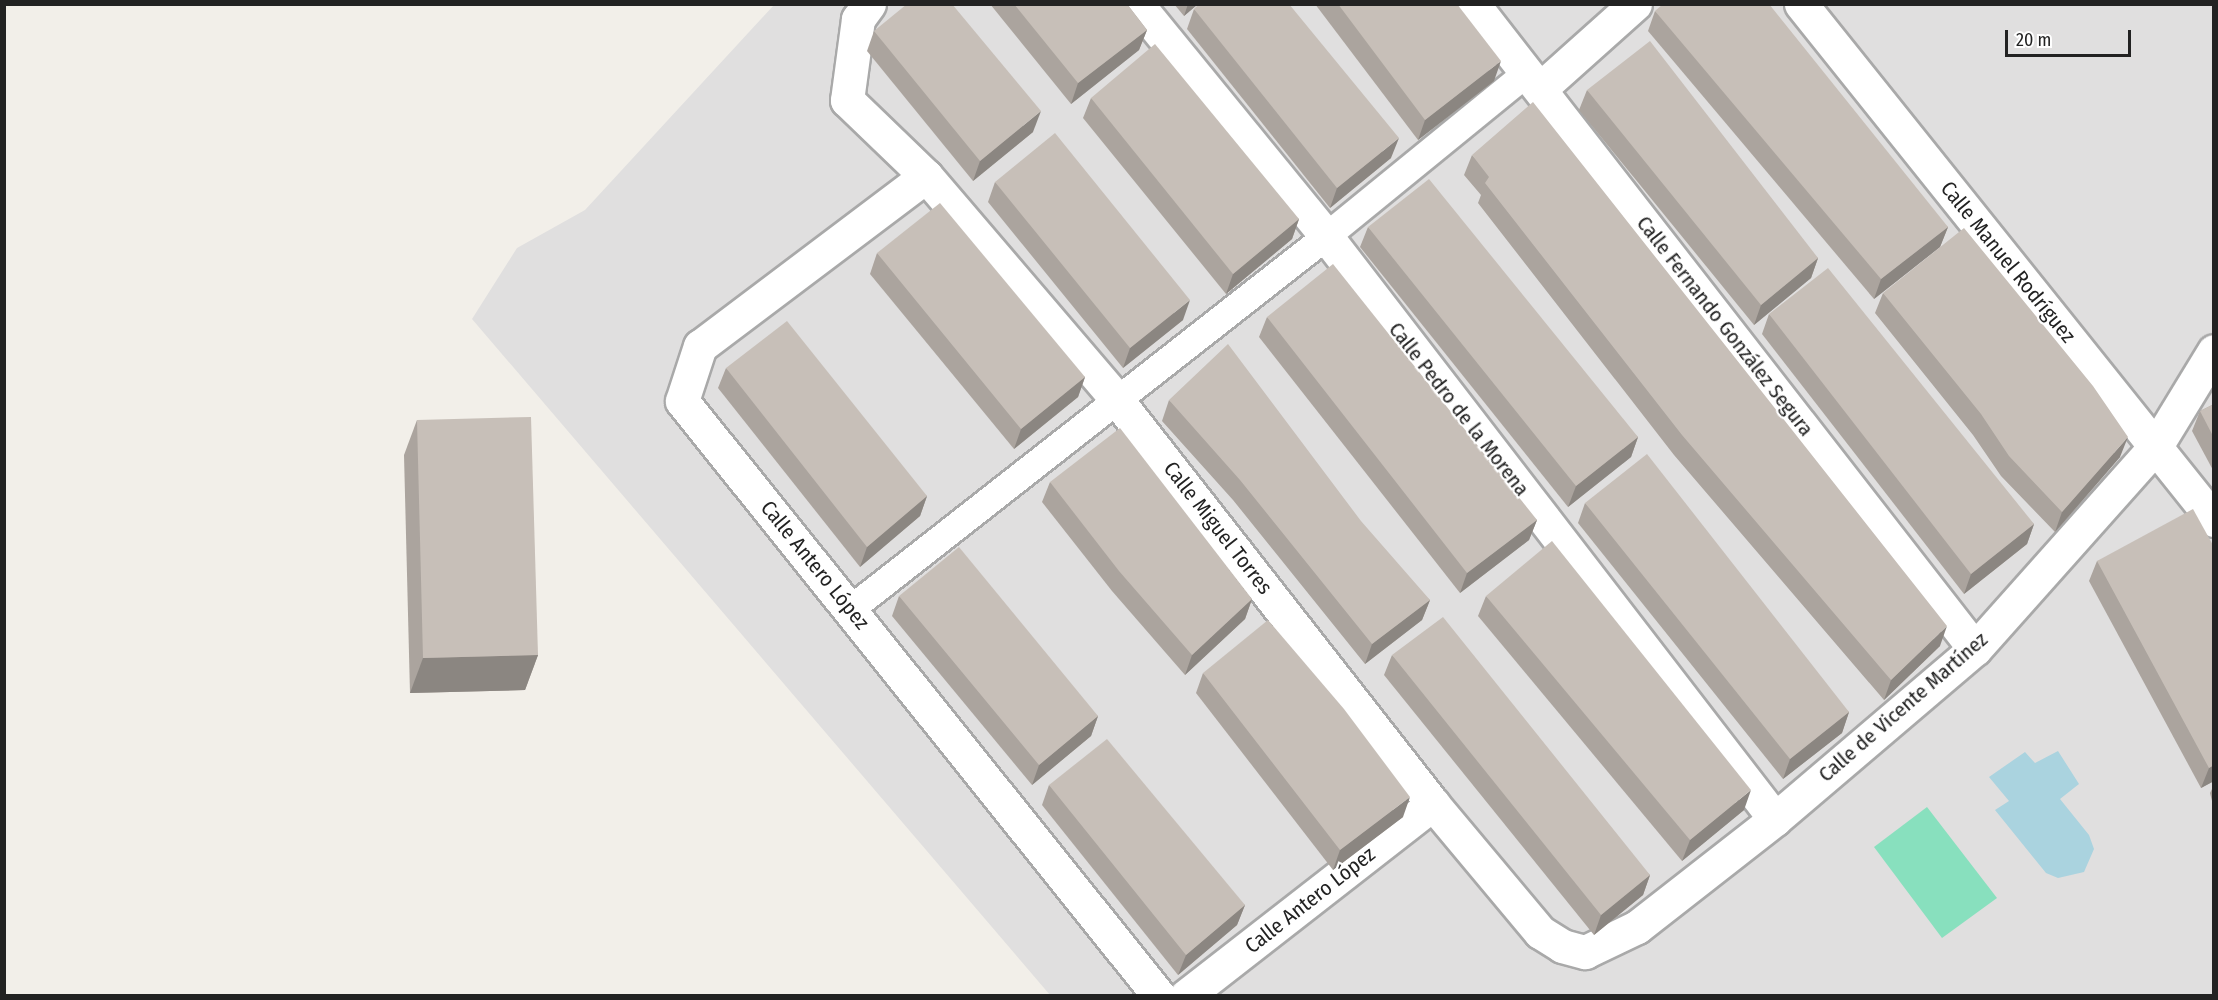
<!DOCTYPE html>
<meta charset="utf-8">
<style>
body{margin:0}
#map{position:relative;width:2218px;height:1000px;overflow:hidden;background:#f2efe9;font-family:"Fira Sans Condensed",sans-serif}
div>[style]{position:absolute}
[style*='--x']{left:calc(var(--x)*1px);top:calc(var(--y)*1px);width:calc(var(--w)*1px);rotate:calc(var(--a)*1deg)}
.residential>*{inset:0;background:#e0dfdf}
.pitch>*{inset:0;background:#88e0be}
.water>*{inset:0;background:#aad3df}
.roads{filter:drop-shadow(2px 0 #a9a9a9) drop-shadow(-2px 0 #a9a9a9) drop-shadow(0 2px #a9a9a9) drop-shadow(0 -2px #a9a9a9)}
.pedestrian>*{height:27px;margin:-13.5px;padding:0 13.5px;transform-origin:13.5px;border-radius:13.5px;background:#fff}
.minor>*{height:33px;margin:-16.5px;padding:0 16.5px;transform-origin:16.5px;border-radius:16.5px;background:#fff}
.wall>*{inset:0;background:#aba49e}
.shaded-wall>*{inset:0;background:#8b8681}
.building>*{inset:0;background:#c7bfb8}
span{translate:-50% -50%;white-space:nowrap;text-align:center;line-height:1.15;-webkit-text-stroke:4.5px #fff;paint-order:stroke}
.street-label{font-size:21px;color:#222}
.frame{position:absolute;inset:0;border:6px solid #222;pointer-events:none}
.scale{position:absolute;left:2005px;top:30px;width:126px;height:27px;box-sizing:border-box;border:3px solid #222;border-top:0;padding-left:8px;font-size:18px;line-height:21px;white-space:nowrap;color:#222;-webkit-text-stroke:4px #fff;paint-order:stroke}
</style>
<div id="map">
<div class="residential">
<i style="clip-path:polygon(774px 5px,2213px 5px,2213px 995px,1050px 995px,472px 319px,517px 248px,585px 210px)"></i>
</div>
<div class="pitch">
<i style="clip-path:polygon(1927px 807px,1997px 898px,1942px 938px,1874px 847px)"></i>
</div>
<div class="water">
<i style="clip-path:polygon(2058px 751px,2079px 784px,2060px 799px,2089px 835px,2094px 849px,2084px 872px,2058px 878px,2046px 873px,1995px 810px,2009px 801px,1989px 777px,2025px 752px,2035px 763px)"></i>
</div>
<div class="roads">
<div class="pedestrian">
<i style="--x:850;--y:609;--w:605;--a:-38.08"></i>
<i style="--x:1326;--y:236;--w:261;--a:-39.2"></i>
</div>
<div class="minor">
<i style="--x:869;--y:4;--w:19;--a:126"></i>
<i style="--x:858;--y:19;--w:82;--a:97.7"></i>
<i style="--x:847;--y:100;--w:110;--a:43.9"></i>
<i style="--x:926;--y:176;--w:294;--a:49.5"></i>
<i style="--x:1117;--y:400;--w:513;--a:51.97"></i>
<i style="--x:1433;--y:804;--w:167;--a:50.1"></i>
<i style="--x:1540;--y:932;--w:26;--a:32"></i>
<i style="--x:1562;--y:946;--w:24;--a:15"></i>
<i style="--x:1585;--y:952;--w:58;--a:-25.7"></i>
<i style="--x:1637;--y:927;--w:175;--a:-38"></i>
<i style="--x:1775;--y:819;--w:262;--a:-40.4"></i>
<i style="--x:1975;--y:649;--w:272;--a:-48.3"></i>
<i style="--x:2156;--y:446;--w:111;--a:-58.6"></i>
<i style="--x:1137;--y:4;--w:299;--a:50.8"></i>
<i style="--x:1326;--y:236;--w:736;--a:52.4"></i>
<i style="--x:1473;--y:4;--w:817;--a:52.11"></i>
<i style="--x:1801;--y:4;--w:661;--a:51.33"></i>
<i style="--x:1541;--y:88;--w:126;--a:-41.8"></i>
<i style="--x:926;--y:176;--w:283;--a:143"></i>
<i style="--x:700;--y:346;--w:58;--a:108.1"></i>
<i style="--x:682;--y:401;--w:763;--a:51.28"></i>
<i style="--x:1186;--y:996;--w:313;--a:-37.9"></i>
</div>
</div>
<div class="wall">
<i style="clip-path:polygon(990px 4px,1127px 4px,1147px 30px,1139px 50px,1071px 104px)"></i>
<i style="clip-path:polygon(1174px 4px,1198px 4px,1184px 16px)"></i>
<i style="clip-path:polygon(1315px 4px,1457px 4px,1494px 81px,1418px 140px)"></i>
<i style="clip-path:polygon(1194px 9px,1391px 158px,1330px 208px,1187px 29px)"></i>
<i style="clip-path:polygon(1655px 11px,1948px 227px,1940px 247px,1874px 299px,1648px 31px)"></i>
<i style="clip-path:polygon(874px 31px,1033px 132px,973px 181px,867px 51px)"></i>
<i style="clip-path:polygon(1587px 90px,1818px 258px,1811px 278px,1754px 325px,1579px 110px)"></i>
<i style="clip-path:polygon(1091px 98px,1299px 219px,1292px 239px,1226px 294px,1083px 118px)"></i>
<i style="clip-path:polygon(1472px 155px,1940px 646px,1884px 700px,1674px 455px,1478px 203px,1481px 195px,1464px 175px)"></i>
<i style="clip-path:polygon(995px 182px,1183px 320px,1123px 368px,988px 202px)"></i>
<i style="clip-path:polygon(1368px 227px,1638px 437px,1631px 457px,1568px 507px,1360px 247px)"></i>
<i style="clip-path:polygon(877px 253px,1085px 377px,1078px 397px,1014px 449px,870px 274px)"></i>
<i style="clip-path:polygon(1883px 293px,2120px 457px,2055px 532px,2001px 476px,1973px 435px,1875px 313px)"></i>
<i style="clip-path:polygon(1769px 314px,2034px 524px,2027px 544px,1964px 594px,1762px 334px)"></i>
<i style="clip-path:polygon(1267px 317px,1537px 520px,1529px 540px,1460px 593px,1259px 337px)"></i>
<i style="clip-path:polygon(726px 368px,927px 496px,920px 516px,860px 567px,718px 388px)"></i>
<i style="clip-path:polygon(1169px 400px,1430px 600px,1422px 620px,1365px 664px,1233px 500px,1162px 421px)"></i>
<i style="clip-path:polygon(2214px 404px,2214px 472px,2192px 431px,2200px 411px)"></i>
<i style="clip-path:polygon(417px 420px,538px 655px,525px 690px,410px 693px,404px 455px)"></i>
<i style="clip-path:polygon(1050px 482px,1252px 599px,1245px 619px,1185px 675px,1112px 591px,1042px 502px)"></i>
<i style="clip-path:polygon(1585px 503px,1849px 712px,1842px 733px,1783px 779px,1578px 523px)"></i>
<i style="clip-path:polygon(2214px 547px,2214px 781px,2201px 788px,2089px 581px,2097px 561px)"></i>
<i style="clip-path:polygon(899px 596px,1098px 716px,1091px 736px,1032px 785px,892px 616px)"></i>
<i style="clip-path:polygon(1486px 596px,1744px 810px,1682px 861px,1478px 616px)"></i>
<i style="clip-path:polygon(1392px 655px,1650px 875px,1643px 895px,1594px 935px,1384px 675px)"></i>
<i style="clip-path:polygon(1203px 673px,1403px 817px,1333px 870px,1196px 693px)"></i>
<i style="clip-path:polygon(1049px 785px,1245px 905px,1237px 925px,1178px 975px,1042px 805px)"></i>
<i style="clip-path:polygon(2214px 785px,2214px 809px,2210px 793px)"></i>
</div>
<div class="shaded-wall">
<i style="clip-path:polygon(1188px 4px,1198px 4px,1184px 16px)"></i>
<i style="clip-path:polygon(1147px 30px,1139px 50px,1071px 104px,1078px 83px)"></i>
<i style="clip-path:polygon(1501px 61px,1494px 81px,1418px 140px,1425px 120px)"></i>
<i style="clip-path:polygon(1041px 111px,1033px 132px,973px 181px,980px 161px)"></i>
<i style="clip-path:polygon(1399px 138px,1391px 158px,1330px 208px,1337px 188px)"></i>
<i style="clip-path:polygon(1299px 219px,1292px 239px,1226px 294px,1233px 274px)"></i>
<i style="clip-path:polygon(1948px 227px,1940px 247px,1874px 299px,1881px 279px)"></i>
<i style="clip-path:polygon(1818px 258px,1811px 278px,1754px 325px,1761px 305px)"></i>
<i style="clip-path:polygon(1190px 300px,1183px 320px,1123px 368px,1130px 348px)"></i>
<i style="clip-path:polygon(1085px 377px,1078px 397px,1014px 449px,1021px 429px)"></i>
<i style="clip-path:polygon(1638px 437px,1631px 457px,1568px 507px,1576px 486px)"></i>
<i style="clip-path:polygon(2128px 437px,2120px 457px,2055px 532px,2062px 512px)"></i>
<i style="clip-path:polygon(927px 496px,920px 516px,860px 567px,867px 547px)"></i>
<i style="clip-path:polygon(1537px 520px,1529px 540px,1460px 593px,1467px 573px)"></i>
<i style="clip-path:polygon(2034px 524px,2027px 544px,1964px 594px,1971px 574px)"></i>
<i style="clip-path:polygon(1252px 599px,1245px 619px,1185px 675px,1192px 655px)"></i>
<i style="clip-path:polygon(1430px 600px,1422px 620px,1365px 664px,1372px 644px)"></i>
<i style="clip-path:polygon(1947px 626px,1940px 646px,1884px 700px,1891px 680px)"></i>
<i style="clip-path:polygon(538px 655px,525px 690px,410px 693px,423px 658px)"></i>
<i style="clip-path:polygon(1849px 712px,1842px 733px,1783px 779px,1790px 759px)"></i>
<i style="clip-path:polygon(1098px 716px,1091px 736px,1032px 785px,1039px 765px)"></i>
<i style="clip-path:polygon(2214px 765px,2214px 781px,2201px 788px,2209px 768px)"></i>
<i style="clip-path:polygon(1751px 790px,1744px 810px,1682px 861px,1690px 840px)"></i>
<i style="clip-path:polygon(1410px 797px,1403px 817px,1333px 870px,1340px 850px)"></i>
<i style="clip-path:polygon(1650px 875px,1643px 895px,1594px 935px,1601px 915px)"></i>
<i style="clip-path:polygon(1245px 905px,1237px 925px,1178px 975px,1186px 955px)"></i>
</div>
<div class="building">
<i style="clip-path:polygon(907px 4px,952px 4px,1041px 111px,980px 161px,874px 31px)"></i>
<i style="clip-path:polygon(1014px 4px,1127px 4px,1147px 30px,1078px 83px)"></i>
<i style="clip-path:polygon(1199px 4px,1289px 4px,1399px 138px,1337px 188px,1194px 9px)"></i>
<i style="clip-path:polygon(1338px 4px,1457px 4px,1501px 61px,1425px 120px)"></i>
<i style="clip-path:polygon(1663px 4px,1769px 4px,1948px 227px,1881px 279px,1655px 11px)"></i>
<i style="clip-path:polygon(1650px 41px,1818px 258px,1761px 305px,1587px 90px)"></i>
<i style="clip-path:polygon(1155px 44px,1299px 219px,1233px 274px,1091px 98px)"></i>
<i style="clip-path:polygon(1533px 102px,1947px 626px,1891px 680px,1682px 435px,1485px 183px,1489px 177px,1472px 155px)"></i>
<i style="clip-path:polygon(1055px 133px,1190px 300px,1130px 348px,995px 182px)"></i>
<i style="clip-path:polygon(1429px 179px,1638px 437px,1576px 486px,1368px 227px)"></i>
<i style="clip-path:polygon(940px 203px,1085px 377px,1021px 429px,877px 253px)"></i>
<i style="clip-path:polygon(1964px 228px,2093px 386px,2128px 437px,2062px 512px,2009px 456px,1981px 414px,1883px 293px)"></i>
<i style="clip-path:polygon(1333px 264px,1537px 520px,1467px 573px,1267px 317px)"></i>
<i style="clip-path:polygon(1828px 268px,2034px 524px,1971px 574px,1769px 314px)"></i>
<i style="clip-path:polygon(787px 321px,927px 496px,867px 547px,726px 368px)"></i>
<i style="clip-path:polygon(1228px 344px,1361px 521px,1430px 600px,1372px 644px,1240px 480px,1169px 400px)"></i>
<i style="clip-path:polygon(2214px 404px,2214px 438px,2200px 411px)"></i>
<i style="clip-path:polygon(531px 417px,538px 655px,423px 658px,417px 420px)"></i>
<i style="clip-path:polygon(1120px 428px,1252px 599px,1192px 655px,1119px 571px,1050px 482px)"></i>
<i style="clip-path:polygon(1647px 454px,1849px 712px,1790px 759px,1585px 503px)"></i>
<i style="clip-path:polygon(2193px 509px,2214px 547px,2214px 765px,2209px 768px,2097px 561px)"></i>
<i style="clip-path:polygon(1552px 541px,1751px 790px,1690px 840px,1486px 596px)"></i>
<i style="clip-path:polygon(959px 547px,1098px 716px,1039px 765px,899px 596px)"></i>
<i style="clip-path:polygon(1443px 617px,1650px 875px,1601px 915px,1392px 655px)"></i>
<i style="clip-path:polygon(1268px 620px,1344px 709px,1410px 797px,1340px 850px,1203px 673px)"></i>
<i style="clip-path:polygon(1107px 739px,1245px 905px,1186px 955px,1049px 785px)"></i>
</div>
<div class="street-label">
<span style="left:2008px;top:262px;rotate:51deg">Calle Manuel Rodríguez</span>
<span style="left:1725px;top:326px;rotate:52deg">Calle Fernando González Segura</span>
<span style="left:1459px;top:409px;rotate:52deg">Calle Pedro de la Morena</span>
<span style="left:1218px;top:528px;rotate:52deg">Calle Miguel Torres</span>
<span style="left:815px;top:565px;rotate:51deg">Calle Antero López</span>
<span style="left:1903px;top:707px;rotate:-41deg">Calle de Vicente Martínez</span>
<span style="left:1310px;top:900px;rotate:-38deg">Calle Antero López</span>
</div>
<div class="frame"></div>
<div class="scale">20 m</div>
</div>
